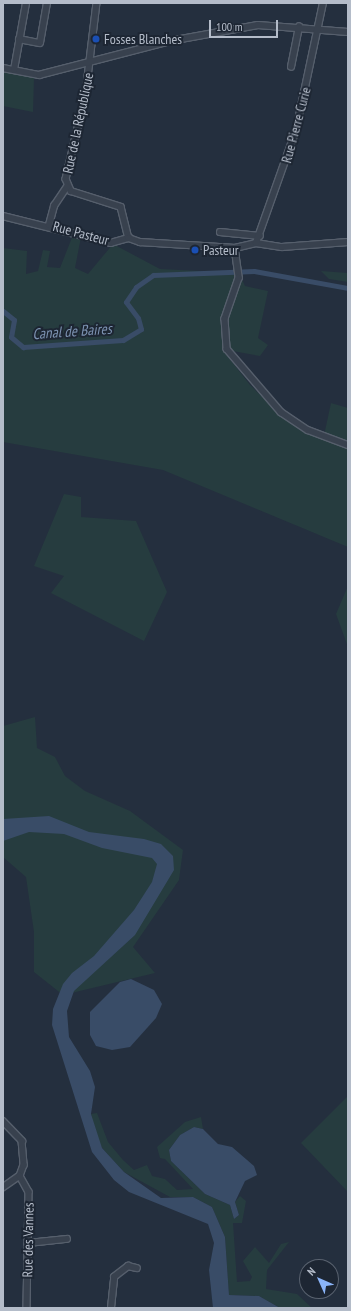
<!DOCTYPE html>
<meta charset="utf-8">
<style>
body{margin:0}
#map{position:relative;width:351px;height:1311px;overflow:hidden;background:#242f3e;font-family:"PT Sans Narrow",sans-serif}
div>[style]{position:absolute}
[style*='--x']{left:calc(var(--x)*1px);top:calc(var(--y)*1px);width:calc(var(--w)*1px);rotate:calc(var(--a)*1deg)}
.green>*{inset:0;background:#263c3f}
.water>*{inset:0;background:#394c67}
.canal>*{height:5px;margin:-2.5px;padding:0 2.5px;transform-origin:2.5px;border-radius:2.5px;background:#394c67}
.roads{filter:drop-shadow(1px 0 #565f6c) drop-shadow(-1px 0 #565f6c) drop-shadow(0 1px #565f6c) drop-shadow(0 -1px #565f6c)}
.minor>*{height:5.5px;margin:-2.75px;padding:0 2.75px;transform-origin:2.75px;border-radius:2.75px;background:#38414e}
.dots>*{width:11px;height:11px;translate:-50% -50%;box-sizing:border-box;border:2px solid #1d2633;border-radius:50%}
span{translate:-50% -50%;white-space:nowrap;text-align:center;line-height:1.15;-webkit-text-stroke:4px #1d2633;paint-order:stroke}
.poi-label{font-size:14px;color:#b4bcc9}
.left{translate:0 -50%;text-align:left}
.street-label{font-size:14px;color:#b4bcc9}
.water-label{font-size:15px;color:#7c92b1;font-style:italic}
.frame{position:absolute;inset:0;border:4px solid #b4bcc9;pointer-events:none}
.north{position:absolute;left:299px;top:1259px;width:40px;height:40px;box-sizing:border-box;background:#1d2633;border:1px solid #59626f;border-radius:50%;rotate:315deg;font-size:11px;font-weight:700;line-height:16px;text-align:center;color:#b4bcc9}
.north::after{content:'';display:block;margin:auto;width:14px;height:18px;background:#8ab4f8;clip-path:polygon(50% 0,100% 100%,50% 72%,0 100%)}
.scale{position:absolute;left:209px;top:20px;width:69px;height:18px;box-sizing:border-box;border:2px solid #b4bcc9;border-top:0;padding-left:5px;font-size:12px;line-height:14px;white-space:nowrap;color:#b4bcc9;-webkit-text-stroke:3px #1d2633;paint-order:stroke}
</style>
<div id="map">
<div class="green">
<i style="clip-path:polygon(3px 69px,34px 78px,33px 112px,3px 106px)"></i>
<i style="clip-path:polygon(73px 235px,81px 237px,75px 268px,88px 274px,113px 244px,160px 269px,239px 273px,245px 286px,268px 291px,258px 338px,268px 345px,260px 356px,222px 349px,250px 385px,286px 420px,323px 440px,331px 403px,348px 408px,348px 547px,163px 470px,3px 442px,3px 248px,27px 251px,26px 274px,38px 271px,43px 250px,50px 251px,47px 267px,60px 268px)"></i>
<i style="clip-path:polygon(321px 271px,348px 273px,348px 282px,329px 279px)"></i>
<i style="clip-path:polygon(64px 494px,81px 497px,81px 517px,136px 521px,167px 592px,144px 641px,51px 593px,64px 576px,34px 566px)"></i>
<i style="clip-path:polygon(348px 586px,348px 647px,336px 614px)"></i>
<i style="clip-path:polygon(35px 717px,37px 748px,55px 757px,65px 776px,85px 791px,130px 811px,183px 850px,179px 880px,133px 947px,155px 973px,63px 995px,34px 972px,34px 932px,26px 877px,3px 857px,3px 726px)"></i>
<i style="clip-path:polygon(348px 1096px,348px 1192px,301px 1143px)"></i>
<i style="clip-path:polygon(97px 1113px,108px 1142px,123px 1160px,134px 1170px,147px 1165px,152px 1176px,165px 1179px,177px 1190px,193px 1189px,165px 1159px,160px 1158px,157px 1147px,185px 1122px,201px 1117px,203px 1129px,194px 1127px,180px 1135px,169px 1150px,171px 1161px,205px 1194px,230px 1205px,234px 1219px,239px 1215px,235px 1202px,240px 1196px,246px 1201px,242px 1223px,233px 1223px,237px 1282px,250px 1281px,252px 1277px,243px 1261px,255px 1247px,269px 1263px,281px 1244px,289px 1242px,267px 1270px,266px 1289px,297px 1294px,312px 1308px,280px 1308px,259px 1296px,229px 1295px,225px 1237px,212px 1207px,193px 1197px,170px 1197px,124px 1172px,102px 1148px,95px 1134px,91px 1114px)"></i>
</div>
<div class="water">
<i style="clip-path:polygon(49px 816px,89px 832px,144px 839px,161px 844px,173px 856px,174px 870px,135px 935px,74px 991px,67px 1011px,69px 1037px,90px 1071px,95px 1087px,91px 1114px,102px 1148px,124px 1172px,161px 1198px,193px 1197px,212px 1207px,225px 1237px,229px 1295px,259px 1296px,280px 1308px,213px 1308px,209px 1270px,214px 1243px,208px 1224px,129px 1192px,114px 1180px,92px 1152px,52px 1025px,53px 1009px,63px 984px,72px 973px,94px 956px,134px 910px,152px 882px,157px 864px,152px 858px,102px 848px,64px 834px,29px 832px,3px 841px,3px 819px)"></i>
<i style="clip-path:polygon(131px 979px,154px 990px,162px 1004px,156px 1018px,130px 1047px,112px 1050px,96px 1046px,90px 1035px,90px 1012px,120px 982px)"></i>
<i style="clip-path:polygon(194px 1127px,203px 1129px,218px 1144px,232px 1147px,254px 1166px,257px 1175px,245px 1181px,235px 1202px,239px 1215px,234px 1219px,230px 1205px,205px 1194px,171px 1161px,169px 1150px,180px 1135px)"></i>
</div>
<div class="canal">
<i style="--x:3;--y:311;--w:14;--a:39"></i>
<i style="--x:14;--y:320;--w:17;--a:100"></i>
<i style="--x:11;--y:337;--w:16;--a:40"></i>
<i style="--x:23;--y:347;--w:100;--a:-4"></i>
<i style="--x:123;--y:340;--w:21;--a:-31"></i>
<i style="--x:141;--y:329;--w:11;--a:-105"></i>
<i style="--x:138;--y:318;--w:20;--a:-127"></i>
<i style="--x:126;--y:302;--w:18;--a:-56"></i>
<i style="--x:136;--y:287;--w:21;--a:-35"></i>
<i style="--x:153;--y:275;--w:101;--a:-2.3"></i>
<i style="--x:254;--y:271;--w:96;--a:10.3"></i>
</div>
<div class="roads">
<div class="minor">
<i style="--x:97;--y:3;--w:92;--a:96.9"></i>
<i style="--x:86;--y:94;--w:87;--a:103.2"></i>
<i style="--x:66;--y:179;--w:13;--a:67"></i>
<i style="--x:71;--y:191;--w:52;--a:17.7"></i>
<i style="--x:121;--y:207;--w:32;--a:76"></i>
<i style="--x:19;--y:39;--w:21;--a:11"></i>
<i style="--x:40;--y:43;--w:41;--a:-80.1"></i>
<i style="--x:291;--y:67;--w:41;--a:-78.7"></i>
<i style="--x:3;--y:68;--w:37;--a:11"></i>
<i style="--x:39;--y:75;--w:135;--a:-14.5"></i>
<i style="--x:170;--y:41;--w:89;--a:-10.3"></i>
<i style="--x:258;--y:25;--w:90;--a:4.4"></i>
<i style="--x:14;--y:70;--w:68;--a:-79.8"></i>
<i style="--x:3;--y:216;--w:111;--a:14"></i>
<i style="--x:111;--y:243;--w:19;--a:-16"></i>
<i style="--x:49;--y:225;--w:20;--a:-75"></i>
<i style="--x:54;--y:206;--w:23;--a:-56"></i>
<i style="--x:220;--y:232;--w:40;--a:5.7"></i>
<i style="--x:129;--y:238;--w:12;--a:20"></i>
<i style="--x:140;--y:242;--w:95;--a:3.6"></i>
<i style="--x:235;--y:248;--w:22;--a:-13"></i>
<i style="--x:256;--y:243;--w:26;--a:9"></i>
<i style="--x:282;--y:247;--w:66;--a:-4.3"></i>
<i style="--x:256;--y:243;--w:120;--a:-70.5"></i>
<i style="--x:296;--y:130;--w:130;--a:-78"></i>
<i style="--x:235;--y:248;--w:30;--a:82"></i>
<i style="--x:239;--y:278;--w:43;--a:108.9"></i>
<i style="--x:225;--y:319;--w:30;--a:86"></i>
<i style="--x:227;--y:349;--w:83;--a:49.4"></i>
<i style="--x:281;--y:412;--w:32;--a:34"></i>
<i style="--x:308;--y:430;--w:43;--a:20.6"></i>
<i style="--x:3;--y:1121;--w:28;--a:46"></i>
<i style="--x:22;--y:1141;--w:24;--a:85"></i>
<i style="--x:24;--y:1165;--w:12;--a:110"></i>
<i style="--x:20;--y:1176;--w:21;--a:145"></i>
<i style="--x:20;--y:1176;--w:18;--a:61"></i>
<i style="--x:29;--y:1192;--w:116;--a:91"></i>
<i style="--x:28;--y:1243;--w:39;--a:-6"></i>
<i style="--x:111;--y:1308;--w:31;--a:-84"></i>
<i style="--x:114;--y:1277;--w:18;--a:-38"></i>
<i style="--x:128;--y:1266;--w:9;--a:13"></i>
</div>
</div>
<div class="dots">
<i style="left:96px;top:39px;background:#1a4fb4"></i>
<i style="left:195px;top:250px;background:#1a4fb4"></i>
</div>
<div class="poi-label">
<span class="left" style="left:104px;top:39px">Fosses Blanches</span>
<span class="left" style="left:203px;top:250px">Pasteur</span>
</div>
<div class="street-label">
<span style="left:78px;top:123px;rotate:-78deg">Rue de la République</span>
<span style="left:296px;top:125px;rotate:-75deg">Rue Pierre Curie</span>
<span style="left:81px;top:233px;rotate:15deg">Rue Pasteur</span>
<span style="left:28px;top:1240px;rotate:-89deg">Rue des Vannes</span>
</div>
<div class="water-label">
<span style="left:72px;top:331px;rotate:-4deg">Canal de Baires</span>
</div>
<div class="frame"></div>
<div class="north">N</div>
<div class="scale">100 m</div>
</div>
